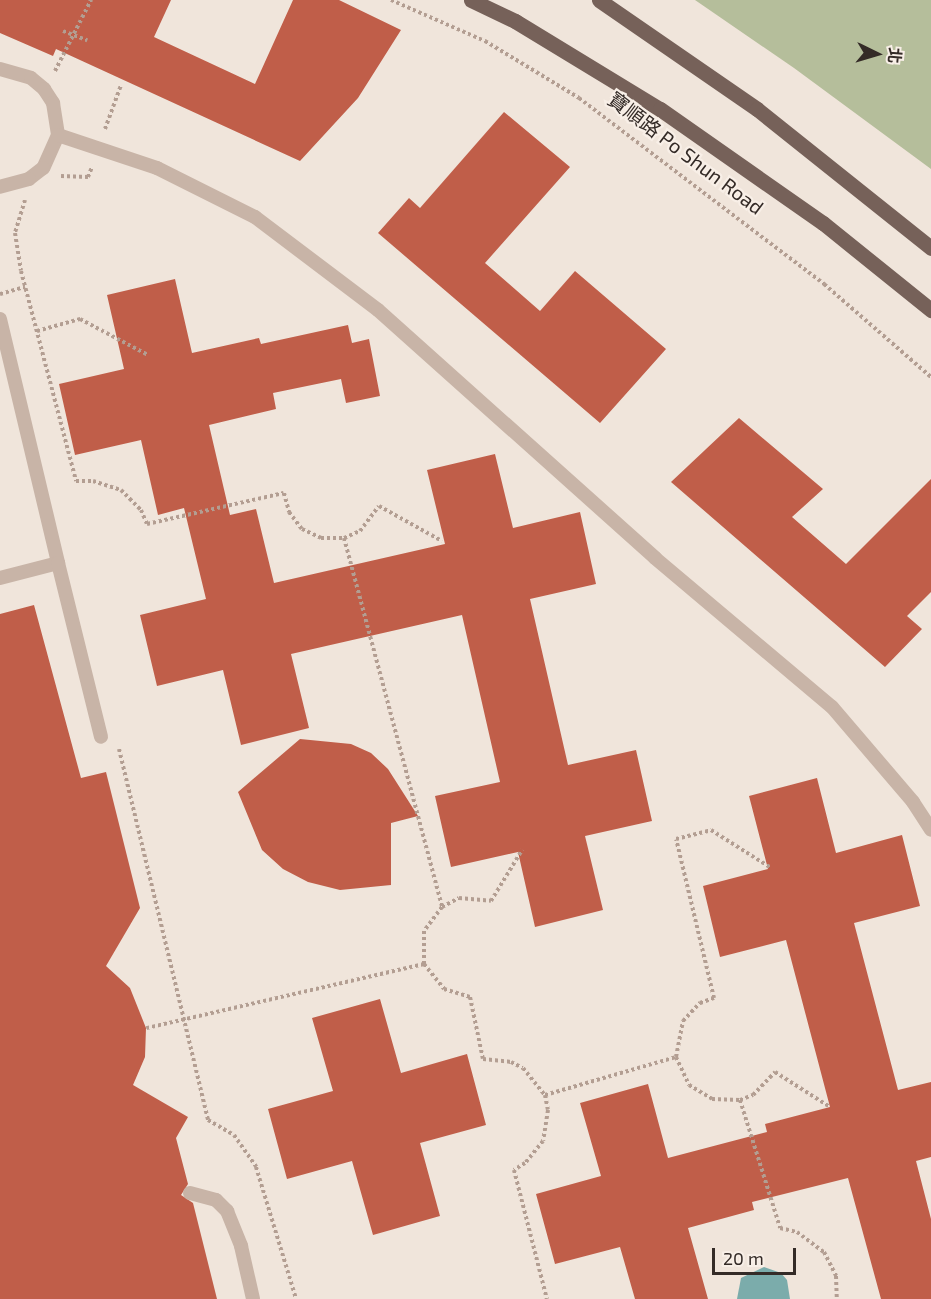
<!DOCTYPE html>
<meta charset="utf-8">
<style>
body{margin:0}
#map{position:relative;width:931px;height:1299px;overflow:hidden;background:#f0e5db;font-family:"Exo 2","Noto Sans TC",sans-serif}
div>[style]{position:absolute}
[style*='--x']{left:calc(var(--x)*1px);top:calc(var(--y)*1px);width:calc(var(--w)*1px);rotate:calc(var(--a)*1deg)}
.green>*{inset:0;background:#b5be9b}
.water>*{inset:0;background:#7bacab}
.building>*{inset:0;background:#c05e49}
.path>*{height:4px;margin-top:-2px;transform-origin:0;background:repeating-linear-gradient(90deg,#b39e92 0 3px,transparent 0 6px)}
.service>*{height:14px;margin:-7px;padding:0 7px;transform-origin:7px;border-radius:7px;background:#c8b4a7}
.primary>*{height:15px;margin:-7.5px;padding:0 7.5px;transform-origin:7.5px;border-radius:7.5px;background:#766159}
span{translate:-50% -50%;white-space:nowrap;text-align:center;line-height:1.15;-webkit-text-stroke:4.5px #f8efe7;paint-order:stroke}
.street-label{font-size:20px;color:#342b27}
.north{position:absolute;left:847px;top:24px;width:60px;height:60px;-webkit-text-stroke:4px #f8efe7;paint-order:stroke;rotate:95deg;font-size:16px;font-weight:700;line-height:24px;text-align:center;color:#342b27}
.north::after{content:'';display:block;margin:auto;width:21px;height:27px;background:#342b27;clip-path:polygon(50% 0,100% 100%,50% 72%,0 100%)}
.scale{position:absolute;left:712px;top:1248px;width:84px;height:27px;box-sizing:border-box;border:3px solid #342b27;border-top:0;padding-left:8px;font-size:18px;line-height:21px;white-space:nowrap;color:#342b27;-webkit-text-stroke:4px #f8efe7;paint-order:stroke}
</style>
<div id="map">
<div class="green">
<i style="clip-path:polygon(695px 0,931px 0,931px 169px,794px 68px)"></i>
</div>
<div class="water">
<i style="clip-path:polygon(764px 1267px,781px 1273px,787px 1280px,790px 1299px,737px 1299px,741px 1278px)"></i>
</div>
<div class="building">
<i style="clip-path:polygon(0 0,171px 0,154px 37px,255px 84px,293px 0,339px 0,401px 30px,358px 98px,300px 161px,56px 49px,53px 56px,0 33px)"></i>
<i style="clip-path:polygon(504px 112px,570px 167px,485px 263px,540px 311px,575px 271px,666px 349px,600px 423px,378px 233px,409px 198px,420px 208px)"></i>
<i style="clip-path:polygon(175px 279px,192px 353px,259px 338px,261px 344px,348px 325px,352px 343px,369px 339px,380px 396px,346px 403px,341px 379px,273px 393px,276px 409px,209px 425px,230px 515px,256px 509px,274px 583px,445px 544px,427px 470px,495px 454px,513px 528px,580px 512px,596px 584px,530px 599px,568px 765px,636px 750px,652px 821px,585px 836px,603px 910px,535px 927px,518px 852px,451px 867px,435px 796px,500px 782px,462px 615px,291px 654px,309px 728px,241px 745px,223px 670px,157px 686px,140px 615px,206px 599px,184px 508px,158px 515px,141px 440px,75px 455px,59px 384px,124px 369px,107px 295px)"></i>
<i style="clip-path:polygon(739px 418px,823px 489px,792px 517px,846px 564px,931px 479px,931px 592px,907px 616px,922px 629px,885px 667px,671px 482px)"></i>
<i style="clip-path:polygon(34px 605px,81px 778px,106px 772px,140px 908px,106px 966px,130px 988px,146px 1028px,145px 1057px,133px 1085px,188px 1117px,176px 1138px,188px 1184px,181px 1195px,193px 1203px,217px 1299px,0 1299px,0 614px)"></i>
<i style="clip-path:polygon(300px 739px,351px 744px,371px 753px,388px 769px,418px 816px,391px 823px,391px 885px,340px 890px,308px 882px,283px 869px,262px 850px,238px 792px)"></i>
<i style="clip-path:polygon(817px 778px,836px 853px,902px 835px,920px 906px,854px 923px,898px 1090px,931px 1082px,931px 1157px,916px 1161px,931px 1219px,931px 1299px,881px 1299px,848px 1178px,752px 1202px,754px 1210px,688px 1228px,708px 1299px,635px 1299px,620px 1247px,555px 1264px,536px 1194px,601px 1176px,580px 1103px,648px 1084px,668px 1158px,767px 1132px,765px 1124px,830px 1107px,786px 940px,720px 957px,703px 886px,768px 869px,749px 796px)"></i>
<i style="clip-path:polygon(380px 999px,401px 1073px,467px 1054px,486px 1125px,420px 1143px,440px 1216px,373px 1235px,352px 1161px,287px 1179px,268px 1109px,333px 1091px,312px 1018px)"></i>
</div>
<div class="path">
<i style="--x:391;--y:0;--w:103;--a:23.6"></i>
<i style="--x:485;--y:41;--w:110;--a:31.2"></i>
<i style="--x:579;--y:98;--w:308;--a:37.2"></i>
<i style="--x:824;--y:284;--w:142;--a:41"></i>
<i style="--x:63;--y:31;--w:26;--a:21"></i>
<i style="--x:55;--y:71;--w:80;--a:-63.1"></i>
<i style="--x:105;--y:129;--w:47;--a:-70"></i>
<i style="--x:61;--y:176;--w:27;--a:2"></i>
<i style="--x:88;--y:177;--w:11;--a:-68"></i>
<i style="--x:25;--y:200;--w:34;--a:107"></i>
<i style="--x:15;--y:233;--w:38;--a:81"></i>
<i style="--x:21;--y:271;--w:217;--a:75.3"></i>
<i style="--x:76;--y:481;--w:17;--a:0"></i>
<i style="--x:93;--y:481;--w:29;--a:18"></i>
<i style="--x:121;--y:490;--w:28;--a:45"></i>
<i style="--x:141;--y:510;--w:15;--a:67"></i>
<i style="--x:147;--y:524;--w:140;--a:-12.8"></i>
<i style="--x:284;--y:493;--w:20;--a:75"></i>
<i style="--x:289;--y:512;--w:21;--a:53"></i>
<i style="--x:302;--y:529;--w:21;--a:25"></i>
<i style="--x:321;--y:538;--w:23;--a:0"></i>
<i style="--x:344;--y:538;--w:382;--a:75.1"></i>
<i style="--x:442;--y:907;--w:30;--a:127"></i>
<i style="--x:424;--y:931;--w:33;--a:90"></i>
<i style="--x:424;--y:964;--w:285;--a:167"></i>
<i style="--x:0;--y:294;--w:26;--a:-16"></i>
<i style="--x:37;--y:331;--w:45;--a:-15.6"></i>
<i style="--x:80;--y:319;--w:77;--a:27.9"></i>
<i style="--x:344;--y:538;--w:17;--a:-24"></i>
<i style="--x:360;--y:531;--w:31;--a:-53"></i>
<i style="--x:379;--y:506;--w:72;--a:29.1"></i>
<i style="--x:119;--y:749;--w:382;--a:76.5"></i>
<i style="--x:208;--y:1120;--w:30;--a:30"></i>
<i style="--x:234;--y:1135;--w:39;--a:55"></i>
<i style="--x:256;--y:1167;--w:138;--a:73.1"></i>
<i style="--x:442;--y:907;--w:19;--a:-28"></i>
<i style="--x:459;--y:898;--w:32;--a:5"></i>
<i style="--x:491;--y:901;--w:60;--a:-58.7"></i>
<i style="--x:424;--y:964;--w:32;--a:51"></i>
<i style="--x:444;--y:989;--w:27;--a:17"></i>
<i style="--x:470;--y:997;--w:63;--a:78.2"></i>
<i style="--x:483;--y:1059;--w:28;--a:6"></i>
<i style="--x:511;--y:1062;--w:13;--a:27"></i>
<i style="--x:523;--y:1068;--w:35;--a:51"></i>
<i style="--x:545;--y:1095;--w:15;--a:79"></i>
<i style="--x:548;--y:1110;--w:31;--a:99"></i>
<i style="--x:543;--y:1141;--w:28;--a:129"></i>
<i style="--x:525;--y:1163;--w:13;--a:148"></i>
<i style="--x:514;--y:1170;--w:133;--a:75.7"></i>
<i style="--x:676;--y:1057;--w:31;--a:65"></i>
<i style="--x:689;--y:1085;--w:27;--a:31"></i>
<i style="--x:712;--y:1099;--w:28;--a:2"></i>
<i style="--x:740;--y:1100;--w:14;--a:-21"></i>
<i style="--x:753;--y:1095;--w:32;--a:-46"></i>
<i style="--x:775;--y:1072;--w:65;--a:32.5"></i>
<i style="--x:545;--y:1095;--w:136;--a:-16.2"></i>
<i style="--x:676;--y:1057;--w:37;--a:-79"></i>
<i style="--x:683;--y:1021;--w:25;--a:-47"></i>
<i style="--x:700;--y:1003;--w:15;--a:-20"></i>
<i style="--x:714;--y:998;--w:163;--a:-103.4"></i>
<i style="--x:676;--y:839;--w:36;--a:-14"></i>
<i style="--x:711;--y:830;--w:71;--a:32.3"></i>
<i style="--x:740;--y:1100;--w:134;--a:72.6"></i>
<i style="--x:780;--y:1228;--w:17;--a:13"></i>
<i style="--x:797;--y:1232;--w:34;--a:37"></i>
<i style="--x:824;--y:1252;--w:27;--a:63"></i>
<i style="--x:836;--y:1276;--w:23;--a:88"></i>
</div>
<div class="service">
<i style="--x:0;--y:69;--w:32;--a:16"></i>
<i style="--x:31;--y:78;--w:17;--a:40"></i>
<i style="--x:44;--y:89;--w:17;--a:57"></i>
<i style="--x:53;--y:103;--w:32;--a:81"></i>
<i style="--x:58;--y:135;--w:36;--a:114"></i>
<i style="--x:43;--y:168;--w:18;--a:142"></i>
<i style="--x:29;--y:179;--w:30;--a:165"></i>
<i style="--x:58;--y:135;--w:104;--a:18.4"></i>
<i style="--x:157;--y:168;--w:110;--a:26.6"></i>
<i style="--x:255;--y:217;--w:154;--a:37.1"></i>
<i style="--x:378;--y:310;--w:372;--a:41.8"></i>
<i style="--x:655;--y:558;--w:231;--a:40.1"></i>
<i style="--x:832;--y:707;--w:125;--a:49.5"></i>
<i style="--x:913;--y:802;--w:33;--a:57"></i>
<i style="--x:0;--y:319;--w:251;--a:76.6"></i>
<i style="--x:0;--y:578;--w:60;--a:-14.5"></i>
<i style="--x:58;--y:563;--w:179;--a:76.1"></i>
<i style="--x:190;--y:1193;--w:27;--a:15"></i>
<i style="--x:216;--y:1200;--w:16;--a:45"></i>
<i style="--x:227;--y:1211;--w:38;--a:68"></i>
<i style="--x:241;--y:1246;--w:54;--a:77.2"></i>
</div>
<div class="primary">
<i style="--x:471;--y:0;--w:49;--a:25.5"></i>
<i style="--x:515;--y:21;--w:170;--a:31.3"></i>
<i style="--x:660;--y:109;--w:199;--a:35"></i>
<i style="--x:823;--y:223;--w:139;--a:38.9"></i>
<i style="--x:599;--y:0;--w:192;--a:34.6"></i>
<i style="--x:757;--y:109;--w:223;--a:38.6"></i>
</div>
<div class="street-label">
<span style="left:686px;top:153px;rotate:37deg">寶順路 Po Shun Road</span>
</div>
<div class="north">北</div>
<div class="scale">20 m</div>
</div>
